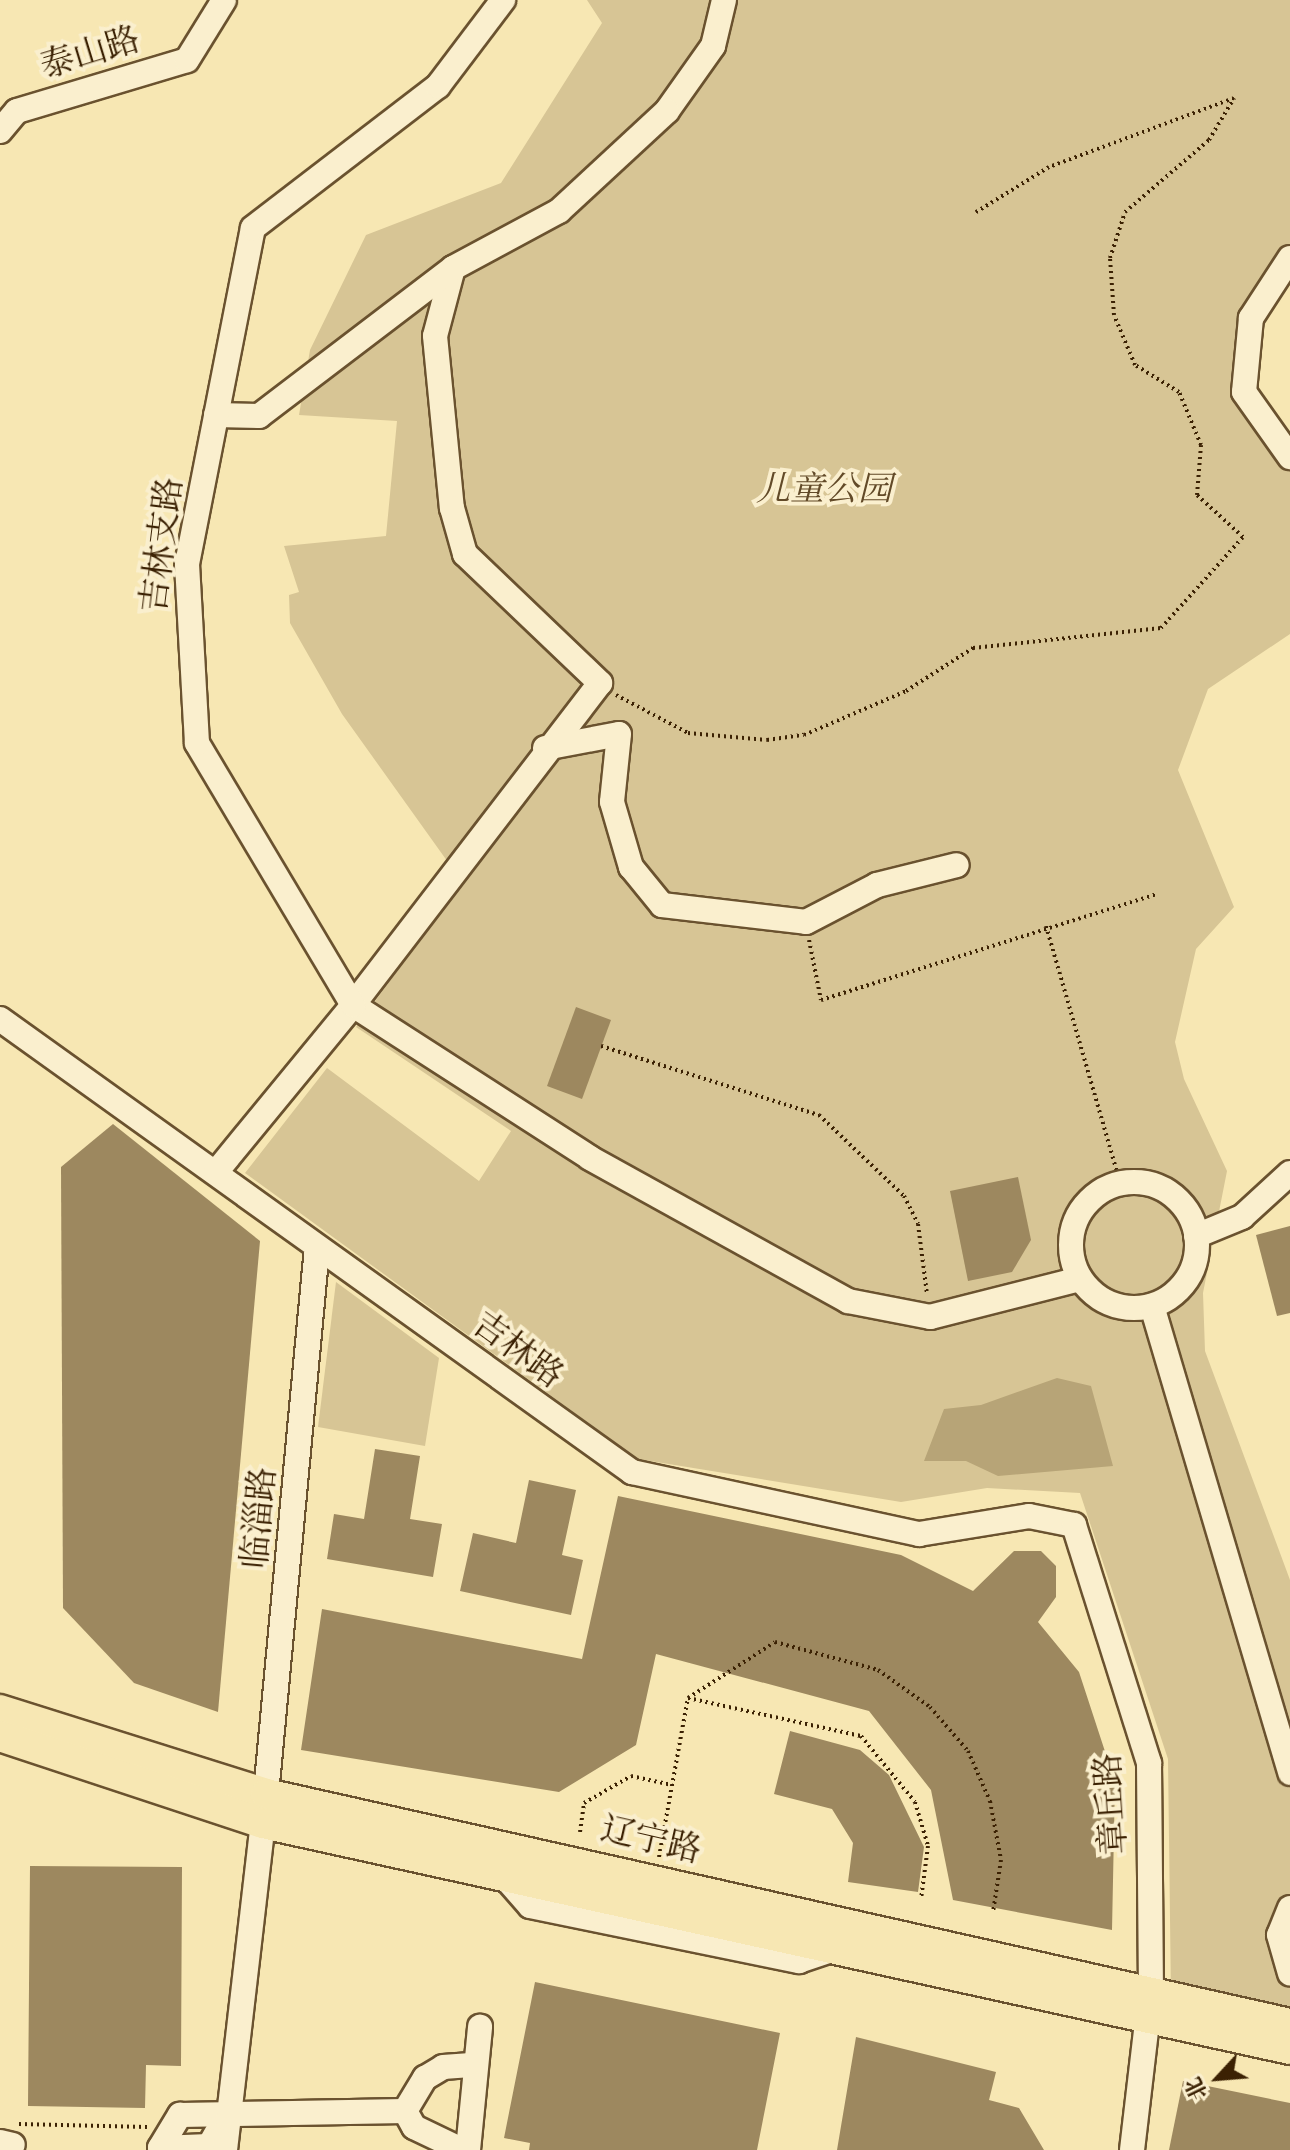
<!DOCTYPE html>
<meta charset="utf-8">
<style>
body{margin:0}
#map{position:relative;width:1290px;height:2150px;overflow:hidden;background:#f7e7b3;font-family:Cardo,"Noto Serif SC",serif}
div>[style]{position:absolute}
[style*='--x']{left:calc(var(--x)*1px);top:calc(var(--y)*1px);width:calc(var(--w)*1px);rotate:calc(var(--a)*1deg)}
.green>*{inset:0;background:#d7c595}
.water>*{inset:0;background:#b7a477}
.building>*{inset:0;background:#9d885f}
.path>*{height:4px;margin-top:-2px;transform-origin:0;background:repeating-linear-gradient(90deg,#3b2103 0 2px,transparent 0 6px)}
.roads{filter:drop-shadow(2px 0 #6a522f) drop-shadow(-2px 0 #6a522f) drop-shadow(0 2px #6a522f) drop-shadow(0 -2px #6a522f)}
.minor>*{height:24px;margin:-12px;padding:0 12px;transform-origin:12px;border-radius:12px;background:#faefce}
.minor>.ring{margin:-12px;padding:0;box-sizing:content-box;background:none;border:24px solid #faefce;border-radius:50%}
.major>*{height:30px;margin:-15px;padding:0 15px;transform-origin:15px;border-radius:15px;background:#f7e7b3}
span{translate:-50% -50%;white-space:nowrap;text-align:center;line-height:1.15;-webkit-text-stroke:8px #faefce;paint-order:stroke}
.street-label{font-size:34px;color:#3b2103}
.park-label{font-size:34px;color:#624a28;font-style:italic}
.north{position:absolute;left:1178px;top:2038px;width:80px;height:80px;-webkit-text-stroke:6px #faefce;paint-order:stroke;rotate:244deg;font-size:22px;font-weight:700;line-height:32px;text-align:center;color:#3b2103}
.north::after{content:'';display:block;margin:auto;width:28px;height:36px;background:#3b2103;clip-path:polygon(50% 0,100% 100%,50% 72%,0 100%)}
</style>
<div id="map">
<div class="green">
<i style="clip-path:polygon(587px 0,1290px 0,1290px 258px,1251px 318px,1244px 392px,1290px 457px,1290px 634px,1208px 689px,1178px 770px,1234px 907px,1196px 949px,1175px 1042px,1184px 1079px,1227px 1171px,1203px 1293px,1205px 1351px,1290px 1580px,1290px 2028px,1171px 1997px,1168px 1759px,1080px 1493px,987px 1488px,901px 1502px,638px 1459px,245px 1173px,327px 1068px,479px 1181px,511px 1131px,356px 1027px,441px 912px,455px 872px,342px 714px,290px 623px,289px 595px,299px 592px,284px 546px,386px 536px,397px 421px,299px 415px,310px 350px,366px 235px,501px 183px,602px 23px)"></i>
<i style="clip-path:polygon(336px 1282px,439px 1358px,425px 1446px,318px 1427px)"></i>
</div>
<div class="water">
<i style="clip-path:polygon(1057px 1378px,1091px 1386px,1113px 1466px,998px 1476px,966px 1461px,924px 1461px,944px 1409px,981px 1405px)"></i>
</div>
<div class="building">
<i style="clip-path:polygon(576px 1007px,611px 1020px,582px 1099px,547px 1086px)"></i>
<i style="clip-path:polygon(113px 1124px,260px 1241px,218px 1712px,134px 1683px,63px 1608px,61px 1167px)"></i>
<i style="clip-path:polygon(1018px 1177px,1031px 1240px,1012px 1272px,968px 1281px,950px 1191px)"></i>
<i style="clip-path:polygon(1290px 1226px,1290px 1313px,1277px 1316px,1256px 1235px)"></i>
<i style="clip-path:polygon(375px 1449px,420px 1456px,410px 1519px,442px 1524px,433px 1577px,327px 1559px,334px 1514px,364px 1519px)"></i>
<i style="clip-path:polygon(529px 1480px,576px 1490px,562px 1555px,583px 1560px,571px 1615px,460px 1591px,473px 1533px,516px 1543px)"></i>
<i style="clip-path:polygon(618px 1496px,901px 1555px,973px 1591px,1014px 1551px,1041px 1551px,1056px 1566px,1056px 1597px,1038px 1622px,1079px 1672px,1115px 1782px,1112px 1930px,953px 1900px,931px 1790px,869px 1711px,656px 1654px,636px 1745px,559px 1792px,301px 1750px,322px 1609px,582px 1659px)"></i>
<i style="clip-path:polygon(790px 1731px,860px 1750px,889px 1775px,924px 1847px,918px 1892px,848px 1882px,853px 1843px,832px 1809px,774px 1794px)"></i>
<i style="clip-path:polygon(30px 1866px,182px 1867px,181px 2066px,146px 2065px,145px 2108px,28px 2106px)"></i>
<i style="clip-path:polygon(535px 1982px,780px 2033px,757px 2150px,529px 2150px,530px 2143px,504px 2138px)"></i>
<i style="clip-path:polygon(856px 2037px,996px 2072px,989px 2100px,1019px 2108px,1044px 2150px,837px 2150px)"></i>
<i style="clip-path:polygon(1183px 2081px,1290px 2103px,1290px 2150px,1169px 2150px)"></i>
</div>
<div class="path">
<i style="--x:616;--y:695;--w:81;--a:27.8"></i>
<i style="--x:688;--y:733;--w:79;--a:5.1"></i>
<i style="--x:767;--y:740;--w:37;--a:-8"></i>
<i style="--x:804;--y:735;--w:111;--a:-23.3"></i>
<i style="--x:906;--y:691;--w:80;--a:-32.7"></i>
<i style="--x:973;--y:648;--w:189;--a:-6.1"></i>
<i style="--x:1161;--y:628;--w:122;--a:-48"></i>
<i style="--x:1243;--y:537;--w:62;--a:-137.6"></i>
<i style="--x:1197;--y:495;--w:50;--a:-85.4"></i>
<i style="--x:1201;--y:445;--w:57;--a:-112.5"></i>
<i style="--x:1179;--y:392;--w:52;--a:-148.5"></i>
<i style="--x:1135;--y:365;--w:54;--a:-112.8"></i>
<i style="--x:1114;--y:315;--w:57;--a:-94"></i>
<i style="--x:1110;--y:258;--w:48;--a:-71.9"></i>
<i style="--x:1125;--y:212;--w:111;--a:-40.6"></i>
<i style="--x:1209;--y:140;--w:49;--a:-59.2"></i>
<i style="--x:1234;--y:98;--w:197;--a:159.5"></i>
<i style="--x:1049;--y:167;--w:86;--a:148.3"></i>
<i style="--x:1046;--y:926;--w:267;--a:73.9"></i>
<i style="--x:809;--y:940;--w:61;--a:78.7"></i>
<i style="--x:821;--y:1000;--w:352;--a:-17.5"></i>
<i style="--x:601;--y:1046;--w:229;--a:17.6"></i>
<i style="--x:819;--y:1115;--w:117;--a:43.6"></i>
<i style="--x:904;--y:1196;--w:31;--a:63"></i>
<i style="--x:918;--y:1224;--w:71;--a:82.7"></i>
<i style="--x:688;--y:1698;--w:103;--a:-32.8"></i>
<i style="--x:775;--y:1642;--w:107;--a:15.2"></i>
<i style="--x:878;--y:1670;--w:64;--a:35.4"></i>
<i style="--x:930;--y:1707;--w:58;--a:49.2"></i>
<i style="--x:968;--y:1751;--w:55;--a:66.3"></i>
<i style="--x:990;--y:1801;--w:60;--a:79.4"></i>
<i style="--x:1001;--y:1860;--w:53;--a:98.7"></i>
<i style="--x:688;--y:1698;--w:177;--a:12.4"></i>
<i style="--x:861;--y:1736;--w:85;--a:50.7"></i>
<i style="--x:915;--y:1802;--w:46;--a:73.5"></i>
<i style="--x:928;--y:1846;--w:53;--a:97.5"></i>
<i style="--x:580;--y:1832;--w:29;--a:-82"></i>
<i style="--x:584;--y:1803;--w:54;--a:-29.9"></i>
<i style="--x:631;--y:1776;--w:42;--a:12.4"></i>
<i style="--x:659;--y:1857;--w:162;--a:-79.7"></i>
<i style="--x:19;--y:2124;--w:128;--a:1.3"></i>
</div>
<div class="roads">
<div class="minor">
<i style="--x:724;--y:0;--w:47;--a:103.4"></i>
<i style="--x:713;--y:46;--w:80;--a:125.3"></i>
<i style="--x:667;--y:111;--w:147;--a:137.2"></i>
<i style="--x:559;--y:211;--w:120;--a:151.7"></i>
<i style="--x:453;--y:268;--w:70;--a:104.8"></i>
<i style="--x:435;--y:336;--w:173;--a:84.4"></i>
<i style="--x:452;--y:508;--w:48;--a:74.2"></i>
<i style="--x:465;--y:554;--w:187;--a:43.7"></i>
<i style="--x:600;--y:683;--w:406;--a:127.5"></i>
<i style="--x:353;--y:1005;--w:282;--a:32.8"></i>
<i style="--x:590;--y:1158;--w:295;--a:29"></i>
<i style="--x:848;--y:1301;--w:84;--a:11"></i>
<i style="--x:930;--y:1317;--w:155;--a:-14.2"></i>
<i style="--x:0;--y:131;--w:26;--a:-50"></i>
<i style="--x:17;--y:111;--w:177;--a:-16.7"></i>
<i style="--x:187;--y:60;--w:70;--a:-58.3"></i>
<i style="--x:1290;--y:258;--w:72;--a:123"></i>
<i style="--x:1251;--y:318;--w:74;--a:95.4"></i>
<i style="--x:1244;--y:392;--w:80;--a:54.7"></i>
<i style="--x:216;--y:415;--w:43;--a:1.3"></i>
<i style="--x:259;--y:416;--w:244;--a:-37.3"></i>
<i style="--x:545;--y:748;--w:75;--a:-10.7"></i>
<i style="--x:619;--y:734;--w:68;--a:95.9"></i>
<i style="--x:612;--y:802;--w:68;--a:73.7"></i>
<i style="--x:631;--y:867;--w:49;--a:50.8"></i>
<i style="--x:662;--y:905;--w:145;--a:6.7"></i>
<i style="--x:806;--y:922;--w:80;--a:-27.5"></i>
<i style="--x:877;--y:885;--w:82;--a:-14"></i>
<i style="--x:0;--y:1019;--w:778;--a:35.63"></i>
<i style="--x:632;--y:1472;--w:294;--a:12.2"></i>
<i style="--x:919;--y:1534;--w:111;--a:-9.3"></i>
<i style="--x:1029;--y:1516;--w:46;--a:11.3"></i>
<i style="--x:1074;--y:1525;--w:250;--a:72.5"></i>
<i style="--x:1149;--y:1763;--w:230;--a:89.5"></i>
<i style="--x:216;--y:1172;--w:216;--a:-50.6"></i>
<i style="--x:353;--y:1005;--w:305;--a:-120.8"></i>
<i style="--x:197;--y:743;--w:179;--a:-93.2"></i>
<i style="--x:187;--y:564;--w:342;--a:-78.9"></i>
<i style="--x:253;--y:228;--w:233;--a:-37.5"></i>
<i style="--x:438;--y:86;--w:108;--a:-52.9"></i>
<i class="ring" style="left:1071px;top:1182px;width:102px;height:102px"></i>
<i style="--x:1196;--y:1236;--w:50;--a:-22.4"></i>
<i style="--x:1242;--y:1217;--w:65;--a:-42.5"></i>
<i style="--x:1152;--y:1306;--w:487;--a:73.5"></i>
<i style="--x:266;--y:1794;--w:549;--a:-84.67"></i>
<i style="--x:503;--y:1875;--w:41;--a:48.9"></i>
<i style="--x:530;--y:1906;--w:275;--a:11.6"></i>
<i style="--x:799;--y:1961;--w:40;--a:-18.9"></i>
<i style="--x:1290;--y:1908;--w:29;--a:112"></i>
<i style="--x:1279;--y:1935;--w:40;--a:74"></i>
<i style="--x:0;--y:2142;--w:13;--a:13"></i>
<i style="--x:160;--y:2148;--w:39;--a:-59"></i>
<i style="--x:180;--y:2115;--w:225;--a:-1"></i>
<i style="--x:160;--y:2148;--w:49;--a:-2.3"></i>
<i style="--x:209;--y:2146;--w:30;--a:-60"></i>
<i style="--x:225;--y:2150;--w:329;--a:-83.4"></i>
<i style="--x:462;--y:2150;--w:53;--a:-154.4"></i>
<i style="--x:414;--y:2127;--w:18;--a:-119"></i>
<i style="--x:405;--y:2111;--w:39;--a:-59"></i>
<i style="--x:425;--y:2078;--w:21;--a:-31"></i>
<i style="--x:443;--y:2067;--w:28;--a:-4"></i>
<i style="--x:468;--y:2150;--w:124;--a:-84.4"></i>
<i style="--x:1132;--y:2150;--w:137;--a:-83.3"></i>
</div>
<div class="major">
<i style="--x:0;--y:1710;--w:279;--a:17.5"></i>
<i style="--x:266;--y:1794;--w:1050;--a:12.66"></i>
<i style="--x:0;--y:1736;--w:277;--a:18.3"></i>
<i style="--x:263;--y:1823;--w:1052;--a:12.41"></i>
</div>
</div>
<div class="street-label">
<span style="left:90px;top:53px;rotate:-17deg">泰山路</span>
<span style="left:162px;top:545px;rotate:-83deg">吉林支路</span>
<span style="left:518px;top:1350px;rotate:36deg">吉林路</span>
<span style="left:259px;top:1518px;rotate:-85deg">临淄路</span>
<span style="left:1111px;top:1804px;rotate:-94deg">章丘路</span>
<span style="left:651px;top:1840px;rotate:13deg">辽宁路</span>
</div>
<div class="park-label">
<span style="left:824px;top:490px">儿童公园</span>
</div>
<div class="north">北</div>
</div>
